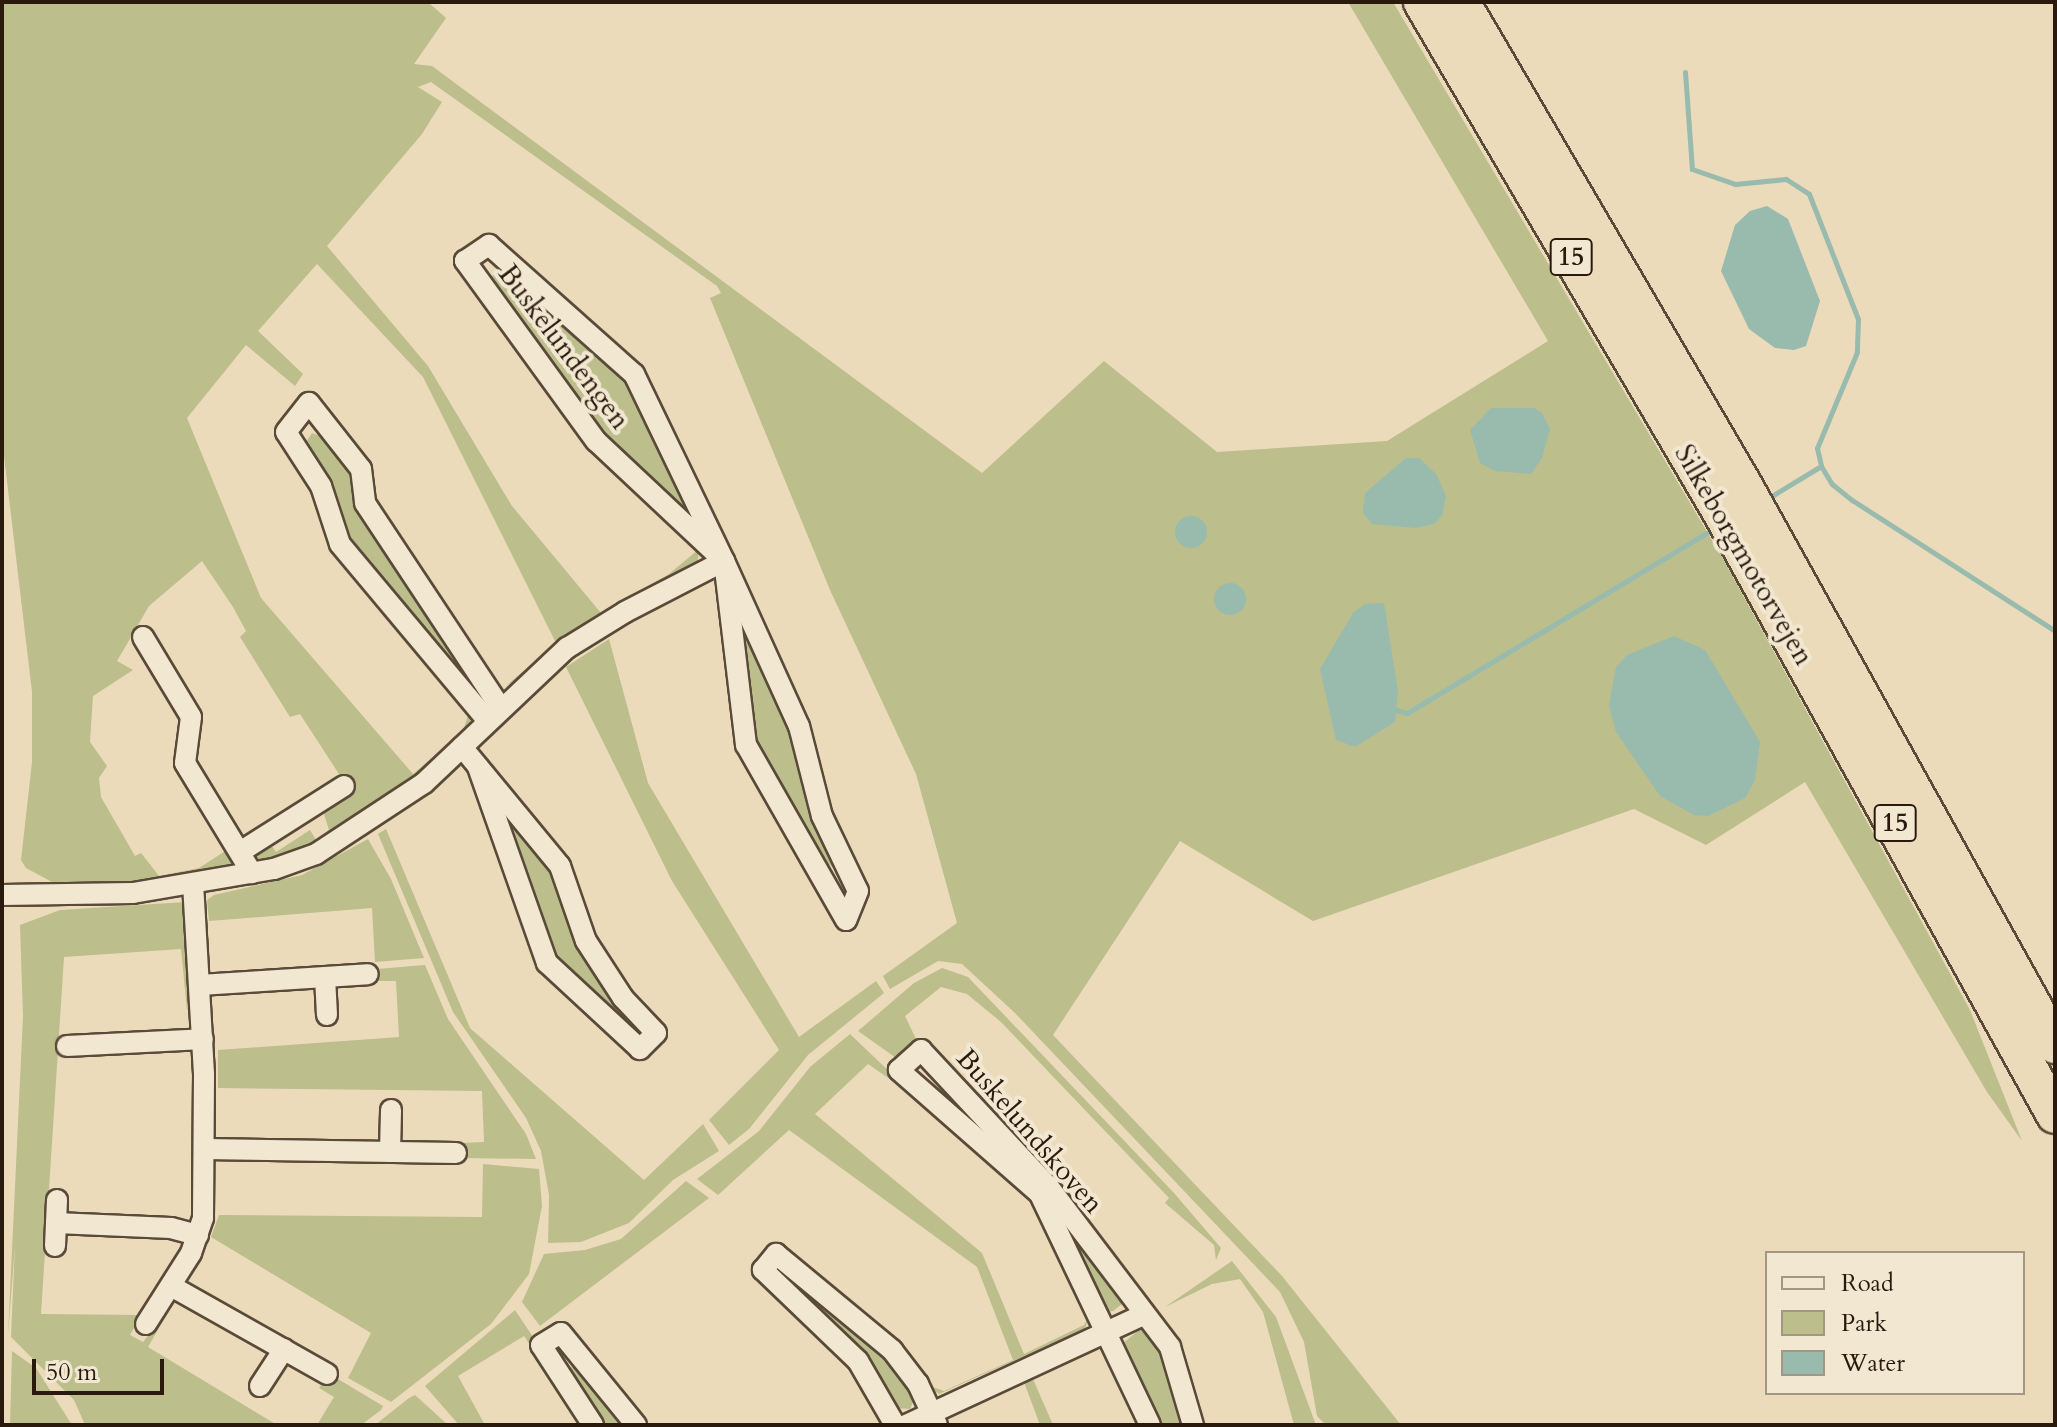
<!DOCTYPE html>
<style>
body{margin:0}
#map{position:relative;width:2057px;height:1427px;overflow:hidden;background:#ebdbba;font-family:Cardo,serif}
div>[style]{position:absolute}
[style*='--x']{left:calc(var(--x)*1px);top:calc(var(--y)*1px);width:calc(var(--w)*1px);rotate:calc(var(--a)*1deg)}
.green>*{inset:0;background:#bcbe8c}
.water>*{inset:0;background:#98bbae}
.round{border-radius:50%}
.stream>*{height:5px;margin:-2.5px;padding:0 2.5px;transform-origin:2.5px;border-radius:2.5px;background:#98bbae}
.roads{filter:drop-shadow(2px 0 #5a4a39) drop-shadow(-2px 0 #5a4a39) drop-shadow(0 2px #5a4a39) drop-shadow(0 -2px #5a4a39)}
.minor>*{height:20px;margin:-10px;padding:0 10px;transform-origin:10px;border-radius:10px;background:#f2e8d2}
.motorway>*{height:36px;margin:-18px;padding:0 18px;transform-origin:18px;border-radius:18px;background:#ebdbba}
span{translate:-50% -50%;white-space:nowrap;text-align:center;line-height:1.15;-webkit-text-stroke:8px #f2e8d2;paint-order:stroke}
.shield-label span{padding:2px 6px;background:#f2e8d2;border:2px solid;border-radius:6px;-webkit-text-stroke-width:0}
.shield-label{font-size:26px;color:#2a1a0e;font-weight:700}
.street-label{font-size:28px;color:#2a1a0e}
.frame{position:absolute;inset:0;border:4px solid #2a1a0e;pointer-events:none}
.legend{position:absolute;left:1765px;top:1251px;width:260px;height:144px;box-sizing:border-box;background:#f2e8d2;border:2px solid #a29684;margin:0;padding:10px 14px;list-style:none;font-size:24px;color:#2a1a0e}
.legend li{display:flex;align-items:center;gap:16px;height:40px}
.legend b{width:40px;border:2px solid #a29684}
.scale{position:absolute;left:32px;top:1359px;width:132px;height:36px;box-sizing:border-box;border:4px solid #2a1a0e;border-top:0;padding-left:10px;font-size:24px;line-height:28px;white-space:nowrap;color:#2a1a0e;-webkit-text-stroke:6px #f2e8d2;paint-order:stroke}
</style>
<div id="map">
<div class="green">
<i style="clip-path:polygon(2px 2px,428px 2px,446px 18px,414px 64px,432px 66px,982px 473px,1104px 361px,1217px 452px,1387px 441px,1548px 341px,1348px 2px,1393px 2px,1722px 557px,1970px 1010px,2022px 1141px,1987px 1092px,1805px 782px,1706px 845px,1634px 809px,1313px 921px,1180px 841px,1053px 1035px,1282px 1276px,1401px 1425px,1326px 1425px,1317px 1416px,1304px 1342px,1280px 1292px,1015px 1013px,962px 964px,938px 961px,890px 989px,883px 976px,957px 923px,916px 774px,830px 590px,710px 298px,721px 293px,717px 286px,431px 82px,418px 87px,442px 102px,422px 134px,327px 246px,428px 366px,512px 506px,601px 613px,669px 574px,699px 549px,697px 566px,506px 686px,556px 643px,423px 377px,317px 264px,258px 331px,303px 374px,295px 386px,246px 345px,187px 418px,261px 598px,413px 774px,463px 731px,470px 709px,470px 731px,378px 809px,288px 859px,259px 862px,254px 852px,268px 841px,276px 852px,310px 830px,316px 840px,329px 830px,324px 814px,327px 806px,350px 791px,300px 714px,290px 717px,240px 637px,246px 631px,233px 607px,202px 561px,149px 606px,117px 661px,133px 670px,93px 696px,90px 742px,107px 766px,99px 778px,101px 797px,135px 856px,141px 853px,159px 876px,199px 868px,230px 848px,232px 866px,226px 872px,92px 888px,52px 882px,26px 868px,21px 860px,32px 762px,32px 692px,2px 439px)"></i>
<i style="clip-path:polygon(500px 272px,511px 275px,627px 372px,696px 508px,692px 518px,647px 481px,628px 455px,619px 454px,542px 358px,543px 351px,520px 328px,492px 284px,492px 276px)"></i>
<i style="clip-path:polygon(312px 433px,337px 443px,450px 640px,448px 648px,463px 671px,472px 673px,479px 698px,351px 549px,330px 480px,309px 457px,306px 442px)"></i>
<i style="clip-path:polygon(740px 618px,790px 726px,840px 865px,834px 868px,818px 856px,796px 822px,799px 813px,786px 792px,778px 789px,753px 742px)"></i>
<i style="clip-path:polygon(609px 639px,648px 783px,799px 1037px,876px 981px,884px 993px,808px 1055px,749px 1129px,729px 1145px,709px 1120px,779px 1050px,672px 881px,566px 667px)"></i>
<i style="clip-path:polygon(502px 803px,549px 858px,626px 1016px,623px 1018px,554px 962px,507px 817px,500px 813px)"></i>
<i style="clip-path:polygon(386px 829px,470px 1028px,644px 1180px,703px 1124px,719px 1151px,673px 1180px,629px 1223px,581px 1242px,548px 1243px,549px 1195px,541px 1151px,526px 1118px,453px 1012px,378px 834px)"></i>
<i style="clip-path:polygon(368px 839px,391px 879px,424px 958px,375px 962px,372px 908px,209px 921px,207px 900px,214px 895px,302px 875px)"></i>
<i style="clip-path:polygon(186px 902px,193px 1008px,187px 1010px,181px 949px,64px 957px,41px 1314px,141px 1315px,130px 1335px,143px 1342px,174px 1302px,148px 1347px,277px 1425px,85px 1425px,74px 1400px,11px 1337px,15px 1244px,8px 1336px,23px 1016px,20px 925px,60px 910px)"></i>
<i style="clip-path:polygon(425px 965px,448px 1019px,526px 1134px,536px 1159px,462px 1158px,461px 1143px,484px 1142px,482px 1091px,218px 1088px,218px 1050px,399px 1037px,396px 981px,376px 981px,377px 969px)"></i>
<i style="clip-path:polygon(942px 968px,968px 977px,1174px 1193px,1221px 1248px,1216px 1260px,1214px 1245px,1165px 1203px,1169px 1198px,1001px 1022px,967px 994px,941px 987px,905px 1016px,917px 1041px,899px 1060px,858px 1031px,914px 983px)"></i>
<i style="clip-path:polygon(850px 1034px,894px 1076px,894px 1082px,868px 1064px,815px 1114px,982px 1253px,1024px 1354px,1084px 1325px,1089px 1316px,1085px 1329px,939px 1394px,927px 1385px,944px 1391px,1013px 1360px,977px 1267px,789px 1130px,718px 1195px,697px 1179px,759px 1131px,810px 1067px)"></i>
<i style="clip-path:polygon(483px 1164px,539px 1169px,542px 1206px,529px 1274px,491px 1324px,391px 1402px,348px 1378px,371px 1333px,211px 1237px,219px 1215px,482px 1217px)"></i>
<i style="clip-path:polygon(686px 1181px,709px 1198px,540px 1326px,522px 1302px,544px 1254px,585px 1250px,621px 1239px)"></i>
<i style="clip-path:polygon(1058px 1205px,1118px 1289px,1122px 1304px,1113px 1311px,1107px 1312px,1092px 1288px,1094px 1281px,1076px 1255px)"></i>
<i style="clip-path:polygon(1232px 1261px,1276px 1317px,1316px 1425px,1294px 1425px,1263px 1312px,1240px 1279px,1212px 1284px,1165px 1307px)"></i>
<i style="clip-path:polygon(818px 1294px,889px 1353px,890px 1364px,916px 1395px,910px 1409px,894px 1408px,834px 1330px,834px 1322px,814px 1305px)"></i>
<i style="clip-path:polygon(515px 1310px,535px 1340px,532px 1348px,524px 1336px,458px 1376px,485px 1425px,459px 1425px,425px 1386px)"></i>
<i style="clip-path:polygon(1139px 1330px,1150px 1331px,1160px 1341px,1186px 1425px,1154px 1425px,1122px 1344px)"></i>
<i style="clip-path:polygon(12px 1351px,36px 1368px,72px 1425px,10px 1425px)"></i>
<i style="clip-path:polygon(576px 1364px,631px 1425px,601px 1425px,595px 1408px,569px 1378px,567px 1370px)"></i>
<i style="clip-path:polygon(333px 1376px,383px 1406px,381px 1410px,361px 1425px,317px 1425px,334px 1397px,319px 1388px,326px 1377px)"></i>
<i style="clip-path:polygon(1033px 1379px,1053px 1425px,1040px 1425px,1024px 1382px)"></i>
<i style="clip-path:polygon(415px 1395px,448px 1425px,375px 1425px,409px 1398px)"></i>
</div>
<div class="water">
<i style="clip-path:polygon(1767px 206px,1788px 219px,1820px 301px,1806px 346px,1794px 350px,1775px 348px,1749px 329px,1721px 271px,1735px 225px,1750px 211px)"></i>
<i style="clip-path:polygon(1491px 408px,1534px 408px,1542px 413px,1550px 429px,1542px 458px,1531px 474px,1495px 471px,1480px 463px,1470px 430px)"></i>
<i style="clip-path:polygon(1406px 458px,1419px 458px,1436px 474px,1446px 496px,1442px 516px,1434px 524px,1415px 528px,1372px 524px,1363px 513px,1365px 493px)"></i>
<i class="round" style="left:1175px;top:516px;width:32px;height:32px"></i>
<i class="round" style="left:1214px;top:583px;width:32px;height:32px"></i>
<i style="clip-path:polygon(1384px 603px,1398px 691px,1395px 722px,1355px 747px,1336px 740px,1320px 669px,1353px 613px,1365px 604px)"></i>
<i style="clip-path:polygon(1674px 636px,1705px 650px,1760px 742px,1755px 780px,1745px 798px,1708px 816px,1694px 815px,1660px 796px,1616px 732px,1609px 706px,1616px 667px,1627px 655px)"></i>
</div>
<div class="stream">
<i style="--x:1685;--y:72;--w:97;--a:85.9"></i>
<i style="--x:1692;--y:169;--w:46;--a:19.2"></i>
<i style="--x:1735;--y:184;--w:51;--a:-5.6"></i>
<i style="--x:1786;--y:179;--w:27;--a:33"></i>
<i style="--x:1809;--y:194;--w:134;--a:68.6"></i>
<i style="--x:1858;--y:319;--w:33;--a:92"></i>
<i style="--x:1857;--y:352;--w:104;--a:112.6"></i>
<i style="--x:1817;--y:448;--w:18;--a:77"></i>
<i style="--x:1821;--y:466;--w:66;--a:148.7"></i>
<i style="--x:1821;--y:466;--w:21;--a:59"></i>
<i style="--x:1832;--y:484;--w:26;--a:39"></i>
<i style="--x:1852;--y:500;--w:242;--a:32.8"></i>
<i style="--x:1396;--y:710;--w:11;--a:15"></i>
<i style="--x:1407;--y:713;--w:359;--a:-31"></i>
</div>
<div class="roads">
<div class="minor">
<i style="--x:489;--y:245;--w:194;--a:41.7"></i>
<i style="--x:634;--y:374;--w:208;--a:64.3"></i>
<i style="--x:724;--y:561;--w:175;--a:-136.8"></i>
<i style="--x:596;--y:441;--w:223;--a:-126"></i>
<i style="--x:465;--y:261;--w:29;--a:-34"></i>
<i style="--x:724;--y:561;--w:181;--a:65.6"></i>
<i style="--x:799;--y:726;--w:93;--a:75.7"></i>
<i style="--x:822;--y:816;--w:83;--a:64.4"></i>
<i style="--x:858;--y:891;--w:31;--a:112"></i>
<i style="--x:846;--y:920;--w:202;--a:-119.7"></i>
<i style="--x:746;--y:745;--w:185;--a:-96.8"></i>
<i style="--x:143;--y:637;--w:93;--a:59"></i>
<i style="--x:191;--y:717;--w:46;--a:97.4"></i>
<i style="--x:185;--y:763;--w:129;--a:58.7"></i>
<i style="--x:487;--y:720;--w:229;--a:-129.9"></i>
<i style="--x:340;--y:544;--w:61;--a:-108.1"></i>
<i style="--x:321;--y:486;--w:64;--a:-122.9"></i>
<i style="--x:286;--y:432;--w:37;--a:-52"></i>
<i style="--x:309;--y:403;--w:84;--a:51.8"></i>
<i style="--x:361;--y:469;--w:34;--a:83"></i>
<i style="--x:365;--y:503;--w:245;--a:56.5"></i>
<i style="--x:462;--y:747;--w:154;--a:50.5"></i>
<i style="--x:560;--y:866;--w:79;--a:70.9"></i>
<i style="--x:586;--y:941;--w:68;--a:57"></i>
<i style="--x:623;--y:998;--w:48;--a:46.7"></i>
<i style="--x:656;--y:1033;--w:23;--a:135"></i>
<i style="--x:640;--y:1049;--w:127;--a:-137.2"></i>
<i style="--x:547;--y:963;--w:208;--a:-109.4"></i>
<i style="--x:240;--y:852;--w:123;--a:-32.4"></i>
<i style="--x:2;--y:895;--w:131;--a:-0.9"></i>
<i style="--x:133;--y:893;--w:143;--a:-9.7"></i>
<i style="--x:274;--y:869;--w:45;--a:-19.7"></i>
<i style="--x:316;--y:854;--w:129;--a:-33.3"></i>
<i style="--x:424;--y:783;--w:197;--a:-43.4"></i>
<i style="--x:567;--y:648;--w:68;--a:-31.8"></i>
<i style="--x:625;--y:612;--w:111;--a:-27.3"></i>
<i style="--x:325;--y:977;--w:38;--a:87"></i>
<i style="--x:200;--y:985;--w:168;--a:-3.7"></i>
<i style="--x:67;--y:1046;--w:136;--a:-2.9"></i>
<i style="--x:205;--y:1149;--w:251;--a:0.9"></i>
<i style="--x:390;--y:1152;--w:42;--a:-88.6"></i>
<i style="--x:56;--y:1223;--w:115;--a:2.5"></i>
<i style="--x:171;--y:1228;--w:28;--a:15"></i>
<i style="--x:55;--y:1246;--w:46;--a:-87.5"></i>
<i style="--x:171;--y:1286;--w:179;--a:29.4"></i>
<i style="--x:146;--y:1324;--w:84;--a:-57.6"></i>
<i style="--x:191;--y:1253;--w:37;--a:-71"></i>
<i style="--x:203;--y:1218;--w:144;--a:-89.6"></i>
<i style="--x:204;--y:1074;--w:188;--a:-93.3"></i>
<i style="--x:260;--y:1386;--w:44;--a:-57"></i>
<i style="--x:593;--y:1425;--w:95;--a:-123"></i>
<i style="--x:541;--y:1345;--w:23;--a:-31"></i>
<i style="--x:561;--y:1333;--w:119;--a:50.8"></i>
<i style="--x:895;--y:1425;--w:74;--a:-120"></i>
<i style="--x:858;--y:1361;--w:132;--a:-136.2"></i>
<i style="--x:763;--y:1270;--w:21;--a:-51"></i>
<i style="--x:776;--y:1254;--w:151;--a:39.6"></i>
<i style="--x:892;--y:1350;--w:43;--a:52.6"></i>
<i style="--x:918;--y:1384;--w:45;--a:65.1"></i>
<i style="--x:906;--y:1425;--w:261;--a:-24.9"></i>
<i style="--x:1150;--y:1425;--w:256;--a:-115.5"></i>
<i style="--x:1040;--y:1194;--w:188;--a:-138.7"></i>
<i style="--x:899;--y:1070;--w:30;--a:-42"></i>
<i style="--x:921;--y:1050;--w:186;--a:47"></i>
<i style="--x:1048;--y:1186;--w:202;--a:52.8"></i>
<i style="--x:1170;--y:1347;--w:81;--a:73.6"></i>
</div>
<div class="motorway">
<i style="--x:1422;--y:2;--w:591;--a:59.62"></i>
<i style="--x:1721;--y:512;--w:689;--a:61.02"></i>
<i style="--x:1461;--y:2;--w:558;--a:59.67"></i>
<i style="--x:1743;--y:484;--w:642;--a:60.92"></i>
</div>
</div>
<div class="shield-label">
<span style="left:1571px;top:257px">15</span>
<span style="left:1895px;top:823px">15</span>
</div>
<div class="street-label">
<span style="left:564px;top:347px;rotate:53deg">Buskelundengen</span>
<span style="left:1744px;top:555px;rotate:60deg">Silkeborgmotorvejen</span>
<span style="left:1030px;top:1131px;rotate:49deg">Buskelundskoven</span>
</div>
<div class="frame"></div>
<ul class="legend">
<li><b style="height:10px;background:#f2e8d2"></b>Road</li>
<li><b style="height:22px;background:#bcbe8c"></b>Park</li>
<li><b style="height:22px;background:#98bbae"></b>Water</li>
</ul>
<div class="scale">50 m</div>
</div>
